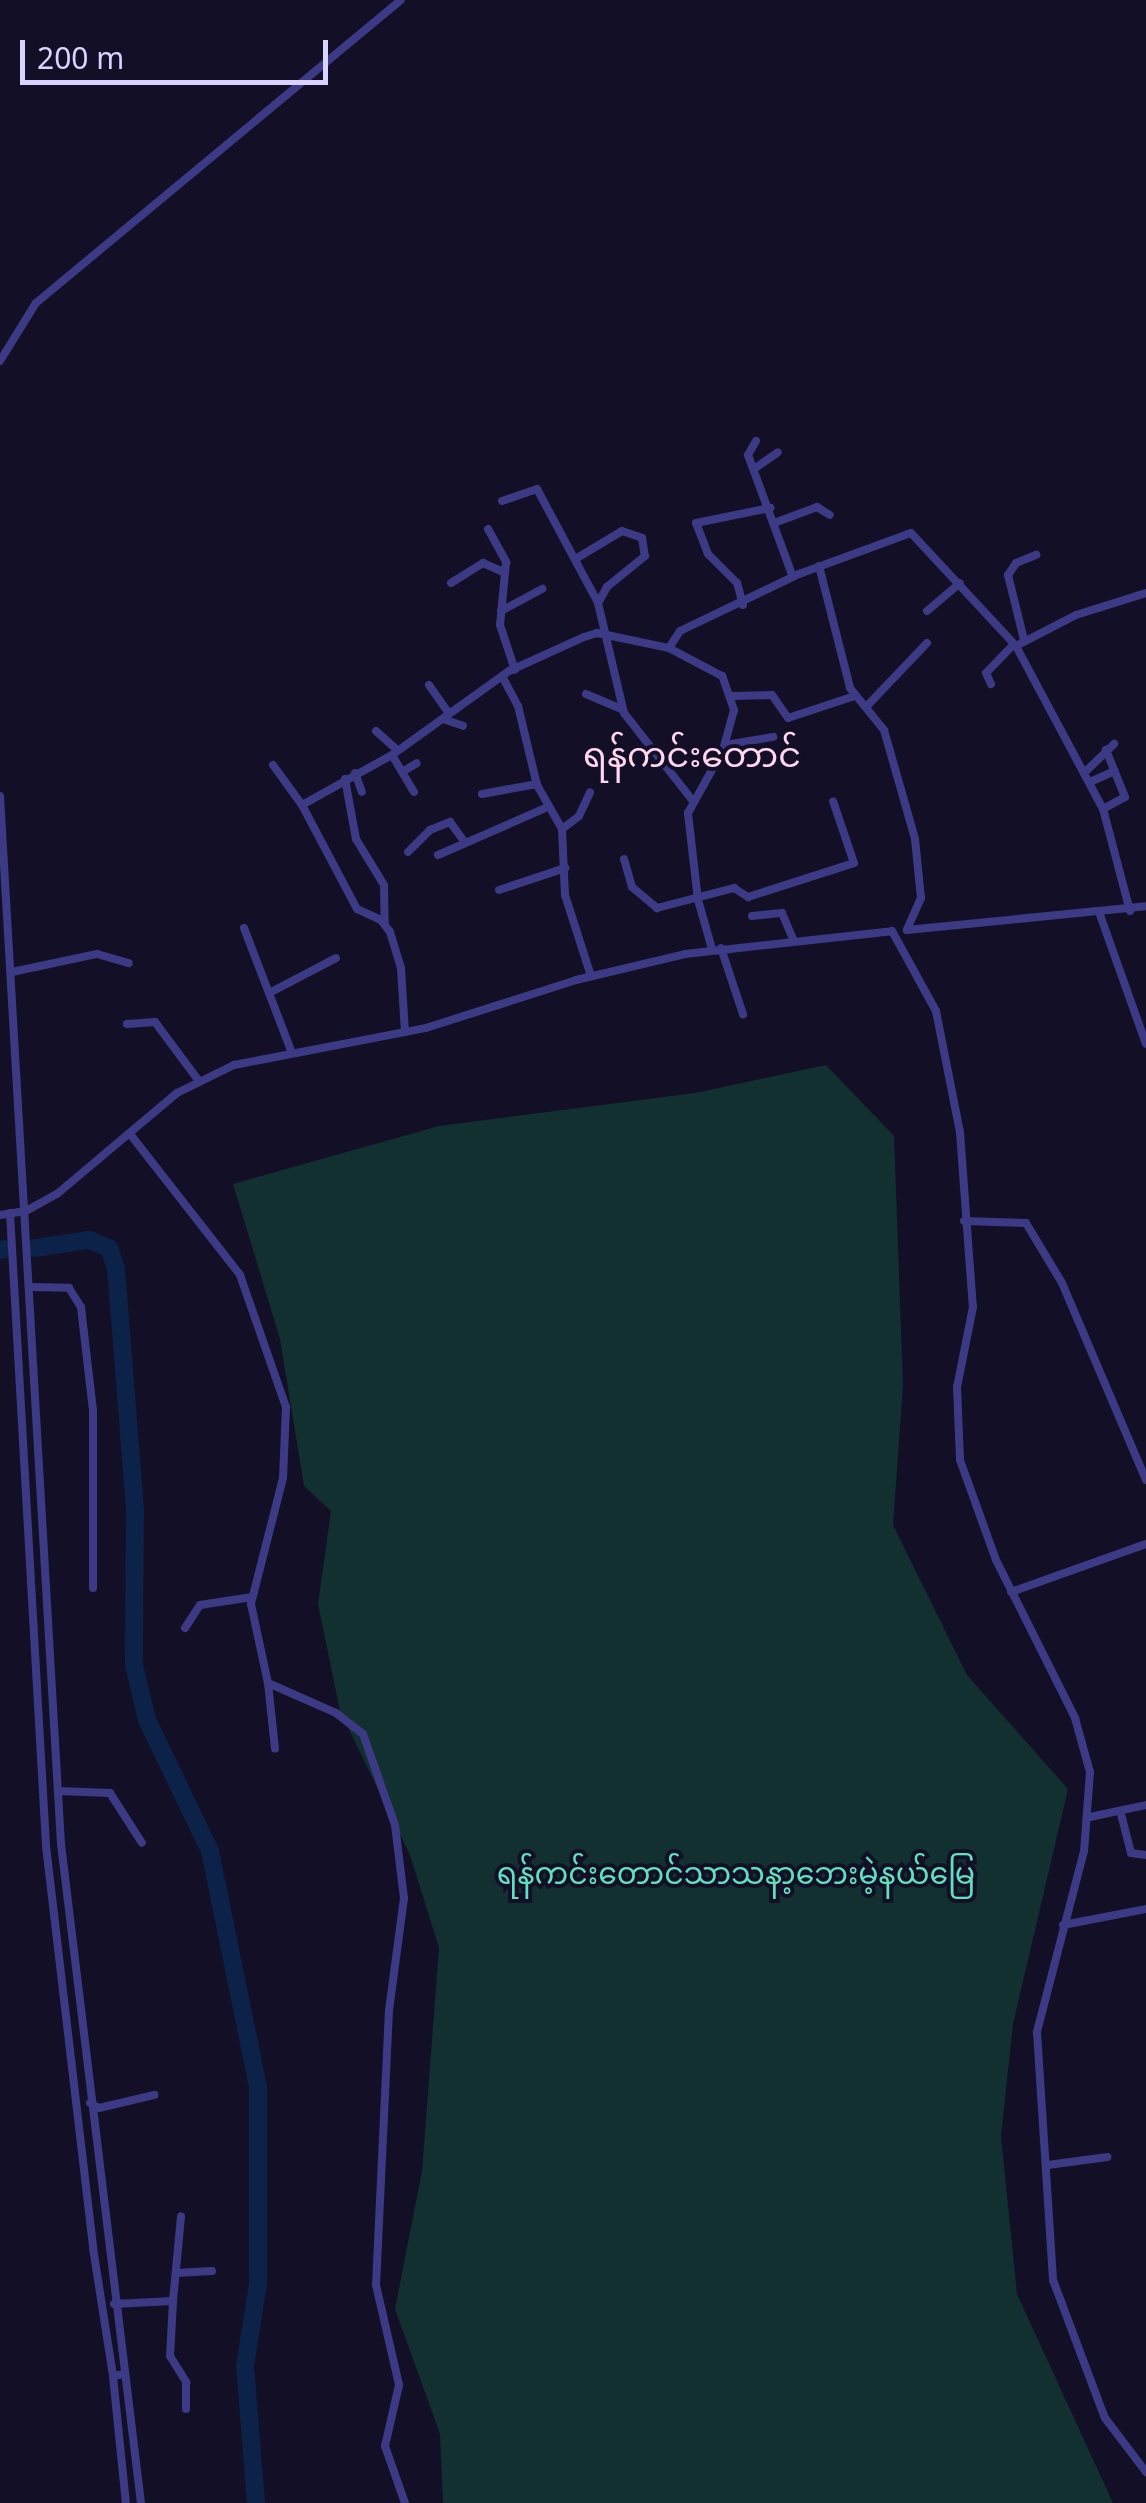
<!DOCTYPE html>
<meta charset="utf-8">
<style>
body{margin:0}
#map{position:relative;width:1146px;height:2503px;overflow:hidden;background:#130f26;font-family:"Noto Sans","Noto Sans Myanmar",sans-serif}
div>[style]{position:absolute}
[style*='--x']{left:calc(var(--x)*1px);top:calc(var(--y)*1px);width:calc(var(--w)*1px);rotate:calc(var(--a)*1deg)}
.green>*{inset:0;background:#12302f}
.river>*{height:18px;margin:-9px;padding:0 9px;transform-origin:9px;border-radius:9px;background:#0c2248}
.minor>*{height:8px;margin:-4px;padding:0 4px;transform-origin:4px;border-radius:4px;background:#3d3a85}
span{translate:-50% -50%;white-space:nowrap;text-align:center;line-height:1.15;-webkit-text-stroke:8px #130f26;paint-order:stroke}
.park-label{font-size:30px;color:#5fe0c0}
.quarter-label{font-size:35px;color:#ffd6f0}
.scale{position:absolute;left:20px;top:40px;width:308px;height:45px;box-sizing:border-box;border:5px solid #d9d4ff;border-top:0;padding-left:12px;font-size:30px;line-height:35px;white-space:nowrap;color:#d9d4ff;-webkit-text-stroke:8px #130f26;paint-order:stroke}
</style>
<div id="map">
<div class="green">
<i style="clip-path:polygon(826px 1065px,894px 1136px,903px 1385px,893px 1525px,967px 1675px,1068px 1789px,1013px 2024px,1001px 2136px,1017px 2294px,1113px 2503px,443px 2503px,440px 2434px,395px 2309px,422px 2171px,439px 1948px,410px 1855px,340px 1711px,318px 1604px,331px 1511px,304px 1486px,280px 1339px,233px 1184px,439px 1126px,695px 1093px)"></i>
</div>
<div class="river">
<i style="--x:35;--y:1248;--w:55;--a:-8.4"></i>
<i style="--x:89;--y:1240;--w:22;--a:22"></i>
<i style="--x:109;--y:1248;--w:21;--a:71"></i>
<i style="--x:116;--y:1268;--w:241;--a:85.5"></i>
<i style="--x:135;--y:1508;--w:157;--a:90.4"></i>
<i style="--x:134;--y:1665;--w:57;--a:76.7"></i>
<i style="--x:147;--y:1720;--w:145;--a:64.3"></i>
<i style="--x:210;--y:1851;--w:241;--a:78.5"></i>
<i style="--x:258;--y:2087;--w:197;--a:90"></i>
<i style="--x:258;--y:2284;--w:83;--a:99"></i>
<i style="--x:245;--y:2366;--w:137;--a:85.4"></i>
<i style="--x:0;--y:1250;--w:5;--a:-11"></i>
</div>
<div class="minor">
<i style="--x:0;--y:361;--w:68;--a:-58.2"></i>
<i style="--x:36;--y:303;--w:474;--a:-39.7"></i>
<i style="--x:756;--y:441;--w:16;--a:120"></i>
<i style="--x:748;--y:455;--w:130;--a:69.8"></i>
<i style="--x:754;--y:469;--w:29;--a:-35"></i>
<i style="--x:502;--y:501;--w:37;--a:-19"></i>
<i style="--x:537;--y:489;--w:129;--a:61.8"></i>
<i style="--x:774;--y:523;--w:46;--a:-20.4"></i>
<i style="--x:817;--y:507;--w:15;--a:32"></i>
<i style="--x:488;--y:529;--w:38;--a:61"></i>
<i style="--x:506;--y:562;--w:63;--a:95.4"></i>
<i style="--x:500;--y:625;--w:47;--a:71.6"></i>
<i style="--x:577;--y:558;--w:52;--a:-31"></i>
<i style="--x:622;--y:531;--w:21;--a:19"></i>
<i style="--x:642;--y:538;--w:18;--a:81"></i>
<i style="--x:645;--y:556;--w:49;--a:140.8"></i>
<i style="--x:607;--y:587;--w:18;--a:119"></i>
<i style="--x:598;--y:603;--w:113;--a:76.7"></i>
<i style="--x:624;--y:713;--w:112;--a:51.9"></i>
<i style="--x:819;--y:566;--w:126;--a:75.7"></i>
<i style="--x:850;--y:688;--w:54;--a:51"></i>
<i style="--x:884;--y:730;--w:113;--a:74.1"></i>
<i style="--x:915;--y:839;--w:59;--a:84.2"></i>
<i style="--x:921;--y:898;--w:35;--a:114"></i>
<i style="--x:451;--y:583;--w:38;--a:-32"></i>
<i style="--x:483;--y:563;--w:24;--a:24"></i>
<i style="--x:743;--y:605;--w:23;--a:-105"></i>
<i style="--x:737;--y:583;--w:41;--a:-135"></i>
<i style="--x:708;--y:554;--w:33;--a:-111"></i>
<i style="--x:696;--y:523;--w:76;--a:-11.5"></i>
<i style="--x:501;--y:611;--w:47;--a:-28.2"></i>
<i style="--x:927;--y:611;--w:43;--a:-40.3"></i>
<i style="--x:1024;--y:640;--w:67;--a:-103.8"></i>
<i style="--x:1008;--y:575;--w:14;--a:-56"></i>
<i style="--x:1016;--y:563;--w:22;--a:-22"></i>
<i style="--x:502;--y:676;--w:34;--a:62"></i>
<i style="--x:518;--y:706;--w:81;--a:76.5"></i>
<i style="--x:537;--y:785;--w:51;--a:60.4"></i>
<i style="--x:562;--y:829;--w:66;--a:87.4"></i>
<i style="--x:565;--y:895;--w:85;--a:72.2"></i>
<i style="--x:991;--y:684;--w:12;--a:-114"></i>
<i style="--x:986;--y:673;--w:40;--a:-46"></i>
<i style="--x:429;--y:685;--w:35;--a:55"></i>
<i style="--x:586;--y:694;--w:39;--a:23"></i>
<i style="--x:732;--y:696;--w:40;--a:-1.4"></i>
<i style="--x:772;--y:695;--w:28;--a:55"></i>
<i style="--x:788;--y:718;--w:71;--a:-18.2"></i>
<i style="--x:867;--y:706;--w:87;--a:-46.4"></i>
<i style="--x:443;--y:719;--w:21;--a:19"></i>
<i style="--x:376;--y:731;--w:28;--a:42"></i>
<i style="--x:725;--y:745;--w:49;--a:-9.5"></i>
<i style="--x:392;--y:755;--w:43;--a:59.3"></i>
<i style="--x:273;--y:765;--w:49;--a:54.1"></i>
<i style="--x:402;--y:772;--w:17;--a:-31"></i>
<i style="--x:355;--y:773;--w:20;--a:70"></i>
<i style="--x:1084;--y:773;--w:42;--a:-44"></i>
<i style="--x:345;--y:779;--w:61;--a:79.6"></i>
<i style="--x:356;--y:839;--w:54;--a:58.7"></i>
<i style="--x:384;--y:885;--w:39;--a:89"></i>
<i style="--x:1090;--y:782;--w:27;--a:-24"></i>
<i style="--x:482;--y:794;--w:56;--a:-10.3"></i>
<i style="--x:0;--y:796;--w:1050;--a:86.67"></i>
<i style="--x:61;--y:1844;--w:664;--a:83.08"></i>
<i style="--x:1103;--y:809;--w:25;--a:-29"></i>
<i style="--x:1125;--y:797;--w:51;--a:-112"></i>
<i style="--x:562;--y:829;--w:21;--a:-37"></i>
<i style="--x:579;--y:816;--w:26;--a:-65"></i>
<i style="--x:408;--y:852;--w:31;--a:-45"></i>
<i style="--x:430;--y:830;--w:22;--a:-22"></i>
<i style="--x:450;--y:822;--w:24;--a:54"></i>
<i style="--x:438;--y:855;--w:120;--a:-23.6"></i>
<i style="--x:624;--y:859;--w:29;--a:74"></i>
<i style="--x:632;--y:887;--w:33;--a:40"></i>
<i style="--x:657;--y:908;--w:80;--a:-14.6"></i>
<i style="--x:734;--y:888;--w:17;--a:33"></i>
<i style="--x:748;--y:897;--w:111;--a:-17.8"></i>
<i style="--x:854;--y:863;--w:65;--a:-108.7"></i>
<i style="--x:499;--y:890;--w:70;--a:-18.4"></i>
<i style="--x:1130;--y:911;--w:106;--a:-104.8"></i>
<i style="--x:1103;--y:809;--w:185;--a:-118.1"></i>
<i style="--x:1016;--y:646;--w:68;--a:-27.3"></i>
<i style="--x:1076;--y:615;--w:73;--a:-17.4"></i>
<i style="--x:1099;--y:912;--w:140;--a:70.4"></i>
<i style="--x:752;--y:916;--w:30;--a:-6"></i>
<i style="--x:782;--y:913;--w:28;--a:67"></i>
<i style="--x:244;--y:928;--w:134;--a:69"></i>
<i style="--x:907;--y:930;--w:240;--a:-5.7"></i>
<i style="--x:721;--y:948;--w:70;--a:71.6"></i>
<i style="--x:712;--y:949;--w:51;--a:-105.9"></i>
<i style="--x:698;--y:900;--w:88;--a:-96.6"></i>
<i style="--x:688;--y:813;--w:72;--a:-60.9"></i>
<i style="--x:723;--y:750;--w:41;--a:-74.6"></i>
<i style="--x:734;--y:710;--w:36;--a:-109"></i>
<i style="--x:722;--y:676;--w:60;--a:-152.2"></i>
<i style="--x:669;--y:648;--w:20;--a:-57"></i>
<i style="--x:680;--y:631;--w:132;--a:-25.6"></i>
<i style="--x:799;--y:574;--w:119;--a:-20.1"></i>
<i style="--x:911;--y:533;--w:154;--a:47.1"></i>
<i style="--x:12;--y:972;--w:87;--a:-12"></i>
<i style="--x:97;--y:954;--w:33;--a:16"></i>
<i style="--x:273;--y:991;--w:71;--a:-27.6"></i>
<i style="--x:127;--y:1024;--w:28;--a:-4"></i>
<i style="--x:155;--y:1022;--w:74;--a:53.3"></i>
<i style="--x:405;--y:1032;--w:64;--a:-93.6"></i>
<i style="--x:401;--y:968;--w:38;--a:-107"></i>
<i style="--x:390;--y:932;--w:15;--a:-127"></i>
<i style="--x:381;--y:920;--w:26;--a:-155"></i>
<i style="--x:357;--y:909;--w:118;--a:-117.9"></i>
<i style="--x:302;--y:805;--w:103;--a:-29.1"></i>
<i style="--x:392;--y:755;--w:144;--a:-35.7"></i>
<i style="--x:509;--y:671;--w:82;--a:-24.4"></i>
<i style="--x:584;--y:637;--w:14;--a:-17"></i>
<i style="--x:597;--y:633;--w:74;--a:11.8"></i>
<i style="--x:130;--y:1134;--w:179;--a:52"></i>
<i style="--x:240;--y:1275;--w:140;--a:70.8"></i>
<i style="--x:286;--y:1407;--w:71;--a:92.4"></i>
<i style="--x:283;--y:1478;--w:130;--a:104.3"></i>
<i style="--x:251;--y:1604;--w:81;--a:77.9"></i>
<i style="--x:268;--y:1683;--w:74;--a:23.8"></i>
<i style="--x:336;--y:1713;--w:34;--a:38"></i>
<i style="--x:363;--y:1734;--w:96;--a:70.6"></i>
<i style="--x:395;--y:1825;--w:74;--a:83"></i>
<i style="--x:404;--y:1898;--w:113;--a:97.6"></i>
<i style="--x:389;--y:2010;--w:275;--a:92.7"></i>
<i style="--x:376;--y:2285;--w:103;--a:77"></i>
<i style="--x:399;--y:2385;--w:63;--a:102.9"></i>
<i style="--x:385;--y:2446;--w:60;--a:70.7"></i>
<i style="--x:10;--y:1213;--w:634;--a:86.74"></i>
<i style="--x:46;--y:1846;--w:405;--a:83.3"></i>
<i style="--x:93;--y:2248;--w:130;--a:81.1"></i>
<i style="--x:113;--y:2376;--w:11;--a:-10"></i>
<i style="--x:0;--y:1215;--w:26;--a:-9"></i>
<i style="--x:26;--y:1211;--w:35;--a:-29"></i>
<i style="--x:57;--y:1194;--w:157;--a:-40.1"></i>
<i style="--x:177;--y:1093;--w:64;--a:-26.2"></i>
<i style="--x:234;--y:1065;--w:196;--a:-10.9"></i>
<i style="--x:426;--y:1028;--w:157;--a:-17.7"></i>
<i style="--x:576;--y:980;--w:112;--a:-13.4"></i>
<i style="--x:685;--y:954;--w:208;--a:-6.3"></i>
<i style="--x:892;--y:931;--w:91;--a:61.2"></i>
<i style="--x:936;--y:1011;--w:123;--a:78.8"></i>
<i style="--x:960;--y:1132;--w:175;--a:85.8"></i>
<i style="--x:973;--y:1307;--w:82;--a:101.3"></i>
<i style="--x:957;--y:1387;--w:73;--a:87.6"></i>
<i style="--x:960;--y:1460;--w:106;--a:70.2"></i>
<i style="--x:996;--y:1560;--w:177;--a:63.4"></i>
<i style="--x:1075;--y:1718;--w:56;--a:74.5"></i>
<i style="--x:1090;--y:1772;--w:79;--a:94.3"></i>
<i style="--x:1084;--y:1851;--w:187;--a:104.6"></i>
<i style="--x:1037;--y:2032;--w:249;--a:86.3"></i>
<i style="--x:1053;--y:2280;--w:147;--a:69.4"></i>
<i style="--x:1105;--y:2418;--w:68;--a:52.8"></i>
<i style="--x:964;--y:1221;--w:62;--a:1.8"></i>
<i style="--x:1026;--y:1223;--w:70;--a:59"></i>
<i style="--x:1062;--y:1283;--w:214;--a:66.9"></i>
<i style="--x:30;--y:1287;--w:39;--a:1"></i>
<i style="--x:69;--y:1288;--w:22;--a:58"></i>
<i style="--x:81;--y:1307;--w:105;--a:83.4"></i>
<i style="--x:93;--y:1411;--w:177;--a:90"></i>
<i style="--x:1011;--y:1592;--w:143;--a:-19.6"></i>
<i style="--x:185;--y:1628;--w:27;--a:-57"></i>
<i style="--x:200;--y:1605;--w:53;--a:-8.7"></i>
<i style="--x:268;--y:1683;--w:66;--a:83.9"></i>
<i style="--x:58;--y:1791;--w:52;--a:2.2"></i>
<i style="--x:110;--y:1793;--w:59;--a:57.4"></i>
<i style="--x:1121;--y:1814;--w:40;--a:75.6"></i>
<i style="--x:1131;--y:1853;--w:15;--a:8"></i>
<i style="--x:1090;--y:1817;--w:57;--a:-12.1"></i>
<i style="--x:1063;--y:1925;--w:85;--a:-10.9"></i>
<i style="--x:90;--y:2103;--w:10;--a:29"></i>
<i style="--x:99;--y:2108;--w:57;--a:-13.3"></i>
<i style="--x:1048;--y:2165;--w:60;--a:-7.7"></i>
<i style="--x:176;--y:2273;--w:36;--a:-3"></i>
<i style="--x:173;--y:2301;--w:85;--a:-84.6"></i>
<i style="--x:114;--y:2304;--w:59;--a:-2.9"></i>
<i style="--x:173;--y:2301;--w:55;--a:93.1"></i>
<i style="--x:170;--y:2356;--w:31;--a:58"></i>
<i style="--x:186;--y:2382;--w:27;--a:90"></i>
<i style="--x:113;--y:2376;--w:128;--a:84.2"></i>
</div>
<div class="park-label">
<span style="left:736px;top:1873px">ရန်ကင်းတောင်သာသနာ့ဘေးမဲ့နယ်မြေ</span>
</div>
<div class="quarter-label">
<span style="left:692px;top:754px">ရန်ကင်းတောင်</span>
</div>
<div class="scale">200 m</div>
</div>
